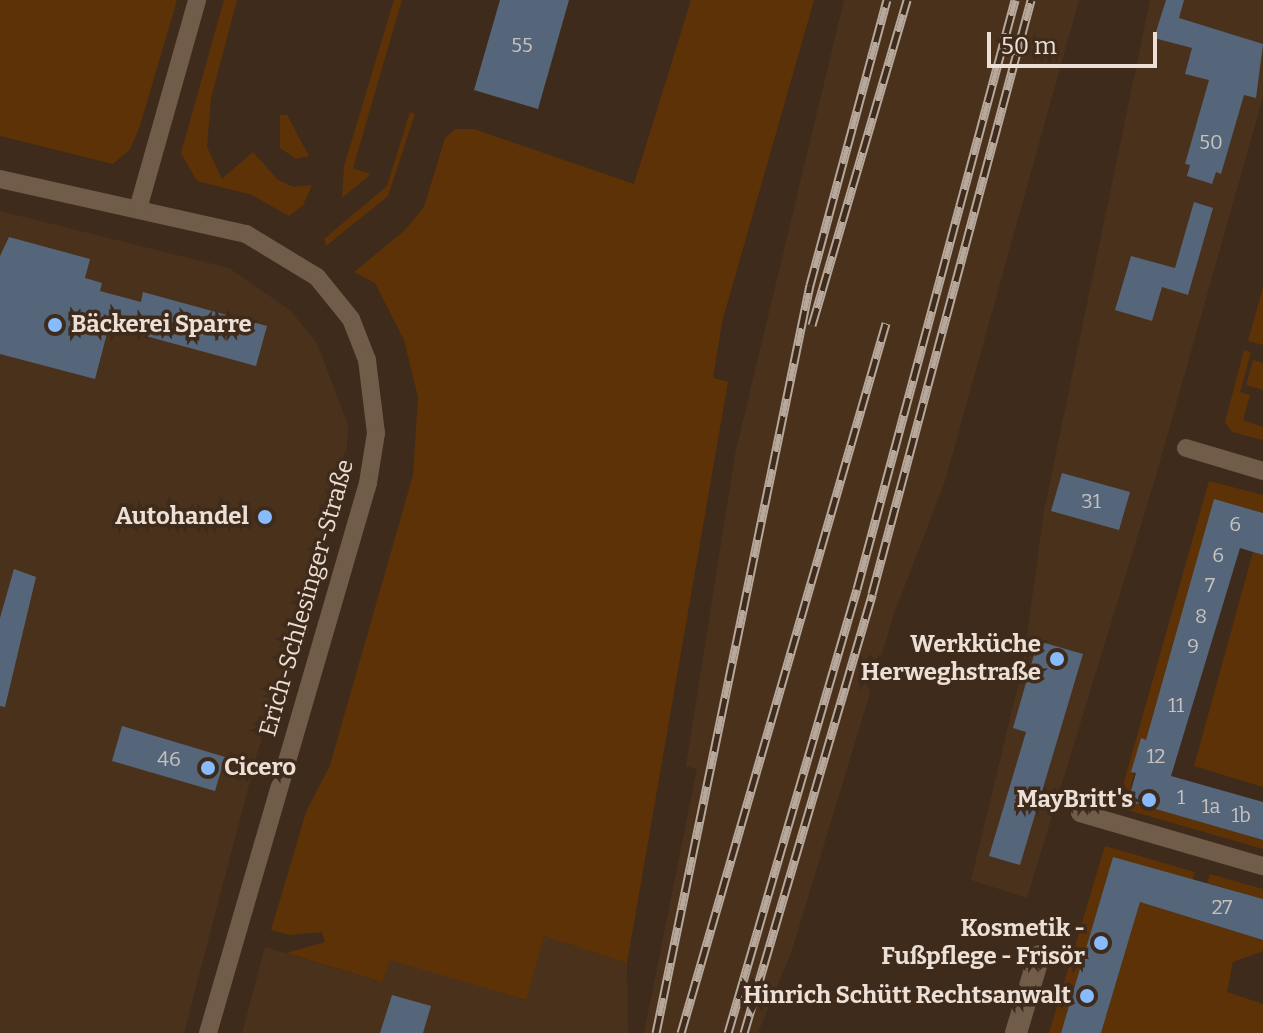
<!DOCTYPE html>
<meta charset="utf-8">
<style>
body{margin:0}
#map{position:relative;width:1263px;height:1033px;overflow:hidden;background:#3f2b1b;font-family:Bitter,serif}
div>[style]{position:absolute}
[style*='--x']{left:calc(var(--x)*1px);top:calc(var(--y)*1px);width:calc(var(--w)*1px);rotate:calc(var(--a)*1deg)}
.built>*{inset:0;background:#4a311b}
.green>*{inset:0;background:#5d3206}
.building>*{inset:0;background:#55667b}
.minor>*{height:18px;margin:-9px;padding:0 9px;transform-origin:9px;border-radius:9px;background:#715b49}
.tertiary>*{height:22px;margin:-11px;padding:0 11px;transform-origin:11px;border-radius:11px;background:#715b49}
.rail>*{height:9px;margin-top:-4.5px;transform-origin:0;background:repeating-linear-gradient(90deg,#3f2b1b 0 18px,#b7a89c 0 36px);box-sizing:border-box;border-block:2px solid #b7a89c}
.dots>*{width:22px;height:22px;translate:-50% -50%;box-sizing:border-box;border:4px solid #3f2b1b;border-radius:50%}
span{translate:-50% -50%;white-space:nowrap;text-align:center;line-height:1.15;-webkit-text-stroke:7px #3f2b1b;paint-order:stroke}
.number-label{font-size:20px;color:#c6c1be}
.number-label span{-webkit-text-stroke-width:0}
.poi-label{font-size:24px;color:#ecdfd5;font-weight:700}
.left{translate:0 -50%;text-align:left}
.right{translate:-100% -50%;text-align:right}
.street-label{font-size:24px;color:#ecdfd5}
.scale{position:absolute;left:987px;top:32px;width:170px;height:36px;box-sizing:border-box;border:4px solid #ecdfd5;border-top:0;padding-left:10px;font-size:24px;line-height:28px;white-space:nowrap;color:#ecdfd5;-webkit-text-stroke:6px #3f2b1b;paint-order:stroke}
</style>
<div id="map">
<div class="built">
<i style="clip-path:polygon(844px 0,1079px 0,945px 481px,894px 614px,792px 950px,758px 1033px,644px 1033px,697px 769px,686px 766px,735px 454px)"></i>
<i style="clip-path:polygon(1150px 0,1263px 0,1263px 97px,1155px 479px,1027px 898px,971px 880px,1023px 665px,1044px 511px)"></i>
<i style="clip-path:polygon(0 211px,229px 268px,291px 311px,317px 343px,348px 425px,346px 467px,257px 754px,184px 1033px,0 1033px)"></i>
<i style="clip-path:polygon(544px 936px,627px 963px,628px 1033px,242px 1033px,265px 947px,381px 982px,390px 959px,525px 1000px)"></i>
</div>
<div class="green">
<i style="clip-path:polygon(0 0,177px 0,139px 129px,130px 149px,113px 164px,0 136px)"></i>
<i style="clip-path:polygon(224px 0,237px 0,211px 98px,207px 147px,222px 179px,253px 152px,278px 180px,294px 187px,312px 185px,303px 205px,289px 216px,252px 195px,197px 181px,181px 153px)"></i>
<i style="clip-path:polygon(394px 0,402px 0,353px 168px,371px 174px,342px 198px,344px 166px)"></i>
<i style="clip-path:polygon(691px 0,814px 0,722px 322px,713px 378px,728px 382px,627px 963px,544px 936px,526px 1000px,390px 960px,382px 982px,286px 953px,325px 942px,322px 932px,290px 935px,271px 930px,306px 812px,330px 765px,413px 475px,418px 397px,404px 340px,375px 283px,354px 272px,404px 231px,424px 207px,445px 138px,455px 129px,474px 129px,634px 184px)"></i>
<i style="clip-path:polygon(410px 112px,415px 114px,388px 196px,326px 246px,324px 239px,387px 186px)"></i>
<i style="clip-path:polygon(280px 115px,287px 115px,309px 156px,296px 159px,280px 148px)"></i>
<i style="clip-path:polygon(1263px 287px,1263px 345px,1248px 341px)"></i>
<i style="clip-path:polygon(1244px 350px,1251px 352px,1240px 392px,1250px 395px,1243px 420px,1263px 427px,1263px 440px,1232px 432px,1225px 422px)"></i>
<i style="clip-path:polygon(1253px 360px,1263px 363px,1263px 390px,1246px 385px)"></i>
<i style="clip-path:polygon(1209px 481px,1263px 495px,1263px 513px,1215px 500px,1146px 740px,1141px 739px,1128px 801px,1263px 840px,1263px 849px,1117px 807px)"></i>
<i style="clip-path:polygon(1253px 552px,1263px 555px,1263px 787px,1194px 766px)"></i>
<i style="clip-path:polygon(1105px 846px,1195px 872px,1192px 881px,1113px 857px,1061px 1033px,1049px 1033px)"></i>
<i style="clip-path:polygon(1210px 874px,1263px 889px,1263px 899px,1207px 883px)"></i>
<i style="clip-path:polygon(1140px 902px,1263px 940px,1263px 951px,1233px 962px,1227px 992px,1263px 1004px,1263px 1033px,1101px 1033px)"></i>
</div>
<div class="building">
<i style="clip-path:polygon(500px 0,569px 0,538px 109px,474px 90px)"></i>
<i style="clip-path:polygon(1166px 0,1184px 0,1179px 18px,1263px 44px,1256px 98px,1244px 95px,1221px 174px,1216px 172px,1212px 184px,1187px 176px,1190px 165px,1185px 164px,1209px 80px,1185px 74px,1192px 48px,1154px 38px)"></i>
<i style="clip-path:polygon(1194px 202px,1213px 208px,1188px 295px,1162px 287px,1152px 321px,1115px 310px,1131px 256px,1175px 268px)"></i>
<i style="clip-path:polygon(9px 237px,90px 259px,85px 278px,102px 283px,100px 291px,141px 302px,143px 292px,267px 326px,256px 366px,109px 326px,95px 379px,0 354px,0 256px)"></i>
<i style="clip-path:polygon(1062px 473px,1130px 492px,1119px 530px,1051px 511px)"></i>
<i style="clip-path:polygon(1214px 499px,1263px 513px,1263px 555px,1240px 548px,1171px 776px,1263px 802px,1263px 840px,1128px 801px,1136px 773px,1131px 772px,1141px 738px,1146px 740px)"></i>
<i style="clip-path:polygon(14px 569px,36px 577px,5px 707px,0 706px,0 618px)"></i>
<i style="clip-path:polygon(1038px 641px,1083px 654px,1020px 865px,989px 856px,1026px 732px,1013px 728px)"></i>
<i style="clip-path:polygon(122px 726px,225px 757px,215px 791px,112px 761px)"></i>
<i style="clip-path:polygon(1113px 857px,1263px 899px,1263px 940px,1140px 902px,1101px 1033px,1061px 1033px)"></i>
<i style="clip-path:polygon(392px 995px,431px 1006px,423px 1033px,380px 1033px)"></i>
</div>
<div class="minor">
<i style="--x:0;--y:179;--w:252;--a:12.6"></i>
<i style="--x:246;--y:234;--w:83;--a:31.2"></i>
<i style="--x:317;--y:277;--w:54;--a:51"></i>
<i style="--x:351;--y:319;--w:44;--a:68.7"></i>
<i style="--x:367;--y:360;--w:74;--a:83"></i>
<i style="--x:376;--y:433;--w:51;--a:99.1"></i>
<i style="--x:368;--y:483;--w:573;--a:106.22"></i>
<i style="--x:138;--y:209;--w:217;--a:-74.2"></i>
<i style="--x:1186;--y:448;--w:80;--a:16.6"></i>
<i style="--x:1080;--y:813;--w:191;--a:16.2"></i>
</div>
<div class="tertiary">
<i style="--x:1016;--y:1033;--w:80;--a:-73.4"></i>
</div>
<div class="rail">
<i style="--x:812;--y:325;--w:339;--a:-73.7"></i>
<i style="--x:656;--y:1033;--w:764;--a:-78.37"></i>
<i style="--x:810;--y:285;--w:295;--a:-74.9"></i>
<i style="--x:681;--y:1033;--w:739;--a:-73.89"></i>
<i style="--x:728;--y:1033;--w:462;--a:-73.8"></i>
<i style="--x:857;--y:589;--w:610;--a:-74.98"></i>
<i style="--x:744;--y:1033;--w:457;--a:-73.7"></i>
<i style="--x:872;--y:594;--w:615;--a:-75.01"></i>
</div>
<div class="dots">
<i style="left:55px;top:325px;background:#87bbfb"></i>
<i style="left:265px;top:517px;background:#87bbfb"></i>
<i style="left:1057px;top:659px;background:#87bbfb"></i>
<i style="left:208px;top:768px;background:#87bbfb"></i>
<i style="left:1149px;top:800px;background:#87bbfb"></i>
<i style="left:1101px;top:943px;background:#87bbfb"></i>
<i style="left:1087px;top:996px;background:#87bbfb"></i>
</div>
<div class="number-label">
<span style="left:522px;top:45px">55</span>
<span style="left:1211px;top:142px">50</span>
<span style="left:1091px;top:501px">31</span>
<span style="left:1235px;top:524px">6</span>
<span style="left:1218px;top:555px">6</span>
<span style="left:1210px;top:585px">7</span>
<span style="left:1201px;top:616px">8</span>
<span style="left:1193px;top:646px">9</span>
<span style="left:1176px;top:705px">11</span>
<span style="left:1156px;top:756px">12</span>
<span style="left:169px;top:759px">46</span>
<span style="left:1181px;top:797px">1</span>
<span style="left:1211px;top:806px">1a</span>
<span style="left:1241px;top:815px">1b</span>
<span style="left:1222px;top:907px">27</span>
</div>
<div class="poi-label">
<span class="left" style="left:71px;top:325px">Bäckerei Sparre</span>
<span class="right" style="left:249px;top:517px">Autohandel</span>
<span class="right" style="left:1041px;top:659px">Werkküche<br>Herweghstraße</span>
<span class="left" style="left:224px;top:768px">Cicero</span>
<span class="right" style="left:1133px;top:800px">MayBritt's</span>
<span class="right" style="left:1085px;top:943px">Kosmetik -<br>Fußpflege - Frisör</span>
<span class="right" style="left:1071px;top:996px">Hinrich Schütt Rechtsanwalt</span>
</div>
<div class="street-label">
<span style="left:307px;top:598px;rotate:-74deg">Erich-Schlesinger-Straße</span>
</div>
<div class="scale">50 m</div>
</div>
